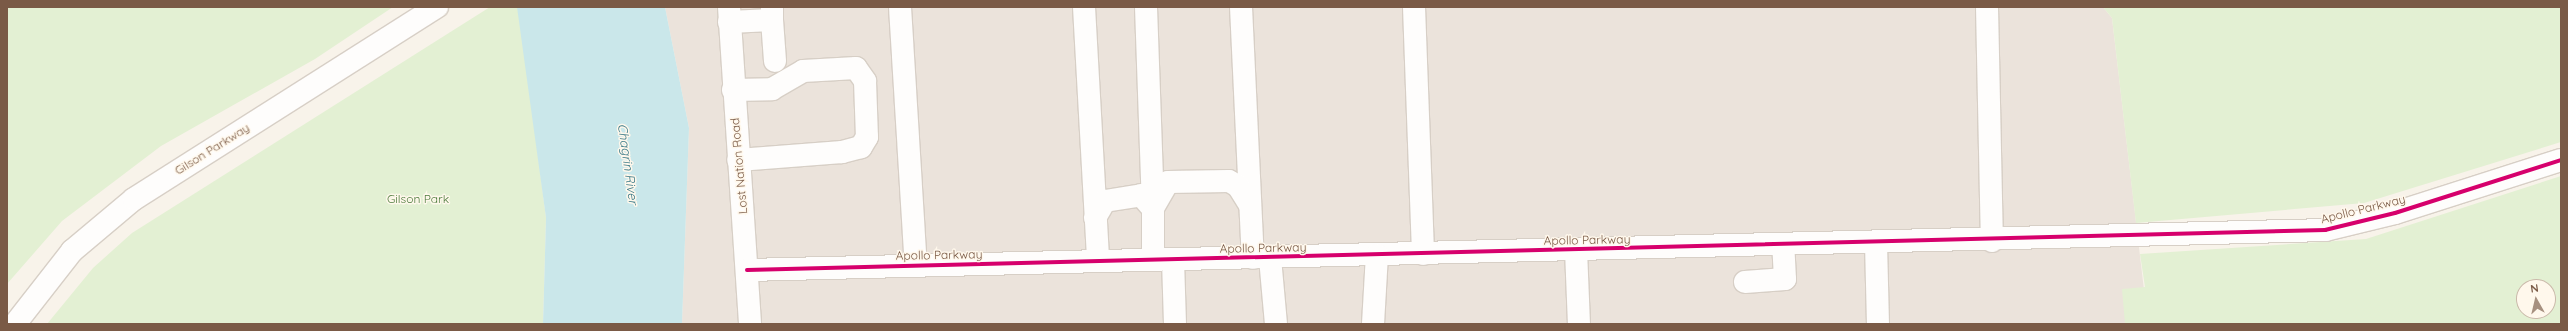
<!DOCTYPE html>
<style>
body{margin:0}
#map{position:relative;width:2568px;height:331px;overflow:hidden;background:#f8f3ea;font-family:Quicksand,sans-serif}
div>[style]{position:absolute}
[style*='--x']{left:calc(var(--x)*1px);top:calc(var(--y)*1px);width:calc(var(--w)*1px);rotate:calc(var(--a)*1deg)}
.industrial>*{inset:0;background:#ebe3db}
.green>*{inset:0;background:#e3f0d3}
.water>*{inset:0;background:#cae7ea}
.roads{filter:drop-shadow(1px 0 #d7cfc6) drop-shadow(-1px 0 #d7cfc6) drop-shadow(0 1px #d7cfc6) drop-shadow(0 -1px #d7cfc6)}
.minor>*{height:22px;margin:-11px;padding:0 11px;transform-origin:11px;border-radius:11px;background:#fefdfc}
.cycleway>*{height:4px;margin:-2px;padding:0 2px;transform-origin:2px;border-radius:2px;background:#d6006c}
span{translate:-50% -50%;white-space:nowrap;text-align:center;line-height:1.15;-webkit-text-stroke:3px #fff8ec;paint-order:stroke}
.street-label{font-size:12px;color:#7a5a46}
.park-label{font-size:12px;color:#4c7b3b}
.water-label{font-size:13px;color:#3b7a88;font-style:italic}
.frame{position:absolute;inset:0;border:8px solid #7a5a46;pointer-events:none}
.north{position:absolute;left:2516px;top:279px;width:40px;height:40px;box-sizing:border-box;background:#fff8ec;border:1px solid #cab9aa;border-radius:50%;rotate:352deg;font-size:11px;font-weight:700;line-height:16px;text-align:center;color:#7a5a46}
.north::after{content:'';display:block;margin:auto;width:14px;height:18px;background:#a6907f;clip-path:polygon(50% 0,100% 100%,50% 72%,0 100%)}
</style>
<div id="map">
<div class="industrial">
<i style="clip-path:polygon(665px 7px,2103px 7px,2112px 18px,2148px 324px,682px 324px,689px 128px)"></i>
</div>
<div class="green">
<i style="clip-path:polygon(7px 7px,393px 7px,315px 59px,161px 146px,62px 221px,7px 284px)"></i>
<i style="clip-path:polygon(490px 7px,519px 7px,546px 218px,543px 324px,47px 324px,93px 268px,132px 233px)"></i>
<i style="clip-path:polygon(2103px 7px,2561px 7px,2561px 142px,2364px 203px,2136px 223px,2112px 18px)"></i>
<i style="clip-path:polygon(evenodd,2561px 176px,2561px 324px,2125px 324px,2122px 289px,2145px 287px,2140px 254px,2366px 239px,2561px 176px,2524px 287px,2548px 287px,2548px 311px,2524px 311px,2524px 287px)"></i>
</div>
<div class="water">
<i style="clip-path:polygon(517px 7px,665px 7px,689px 128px,682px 324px,543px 324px,546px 218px)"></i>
</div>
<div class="roads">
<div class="minor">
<i style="--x:729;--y:7;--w:318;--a:86.2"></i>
<i style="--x:900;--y:7;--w:259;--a:86.5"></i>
<i style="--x:1084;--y:7;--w:254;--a:86.8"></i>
<i style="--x:1146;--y:7;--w:202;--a:88"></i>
<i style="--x:1241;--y:7;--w:251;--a:87.3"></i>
<i style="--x:1414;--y:7;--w:247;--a:87.9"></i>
<i style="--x:1987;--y:7;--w:234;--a:88.8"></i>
<i style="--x:772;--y:20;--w:41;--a:85.8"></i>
<i style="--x:729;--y:22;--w:43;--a:-2.7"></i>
<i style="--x:772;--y:20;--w:13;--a:-90"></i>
<i style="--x:733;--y:90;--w:39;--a:-1"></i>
<i style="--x:772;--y:89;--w:36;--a:-30"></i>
<i style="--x:803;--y:71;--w:53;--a:-3.2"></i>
<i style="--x:856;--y:68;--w:16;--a:55"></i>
<i style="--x:865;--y:81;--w:56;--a:88"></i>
<i style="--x:867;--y:137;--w:12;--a:121"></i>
<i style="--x:861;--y:147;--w:20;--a:165"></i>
<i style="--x:842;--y:152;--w:104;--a:175.6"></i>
<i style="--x:1153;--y:208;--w:30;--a:-60"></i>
<i style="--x:1168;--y:182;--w:61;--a:-0.9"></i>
<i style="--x:1229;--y:181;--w:10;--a:29"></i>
<i style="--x:1238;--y:186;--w:22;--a:58"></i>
<i style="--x:1095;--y:218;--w:20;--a:-60"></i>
<i style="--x:1105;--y:201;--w:36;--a:-9"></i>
<i style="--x:1141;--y:195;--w:18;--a:49"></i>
<i style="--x:1153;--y:209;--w:51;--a:90"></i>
<i style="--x:1876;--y:243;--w:81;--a:88.6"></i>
<i style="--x:1576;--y:250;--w:74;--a:87.7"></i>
<i style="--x:1270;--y:258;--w:66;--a:84.8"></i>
<i style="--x:1173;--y:260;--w:64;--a:88.2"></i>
<i style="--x:747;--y:270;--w:1579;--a:-1.45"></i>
<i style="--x:2325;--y:230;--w:72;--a:-13.7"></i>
<i style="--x:2395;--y:213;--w:174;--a:-17.7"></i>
<i style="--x:1745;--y:282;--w:40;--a:-4.3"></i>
<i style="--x:1785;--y:279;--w:33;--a:-93"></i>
<i style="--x:15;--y:324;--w:93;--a:-52"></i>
<i style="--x:72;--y:251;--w:81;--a:-40"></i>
<i style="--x:134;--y:199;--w:359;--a:-32.4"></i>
<i style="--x:1373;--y:324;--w:69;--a:-86.7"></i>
</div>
</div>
<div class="cycleway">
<i style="--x:747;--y:270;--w:1579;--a:-1.45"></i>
<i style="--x:2325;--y:230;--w:72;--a:-13.7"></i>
<i style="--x:2395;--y:213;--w:174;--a:-17.7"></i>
</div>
<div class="street-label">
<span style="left:212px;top:149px;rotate:-32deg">Gilson Parkway</span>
<span style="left:739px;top:166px;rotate:-95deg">Lost Nation Road</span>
<span style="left:2363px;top:209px;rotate:-14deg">Apollo Parkway</span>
<span style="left:1587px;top:240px;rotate:-1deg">Apollo Parkway</span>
<span style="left:1263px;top:248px;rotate:-1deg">Apollo Parkway</span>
<span style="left:939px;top:255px;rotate:-1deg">Apollo Parkway</span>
</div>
<div class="park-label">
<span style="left:418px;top:199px">Gilson Park</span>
</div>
<div class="water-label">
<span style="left:628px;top:164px;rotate:82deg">Chagrin River</span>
</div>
<div class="frame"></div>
<div class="north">N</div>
</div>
